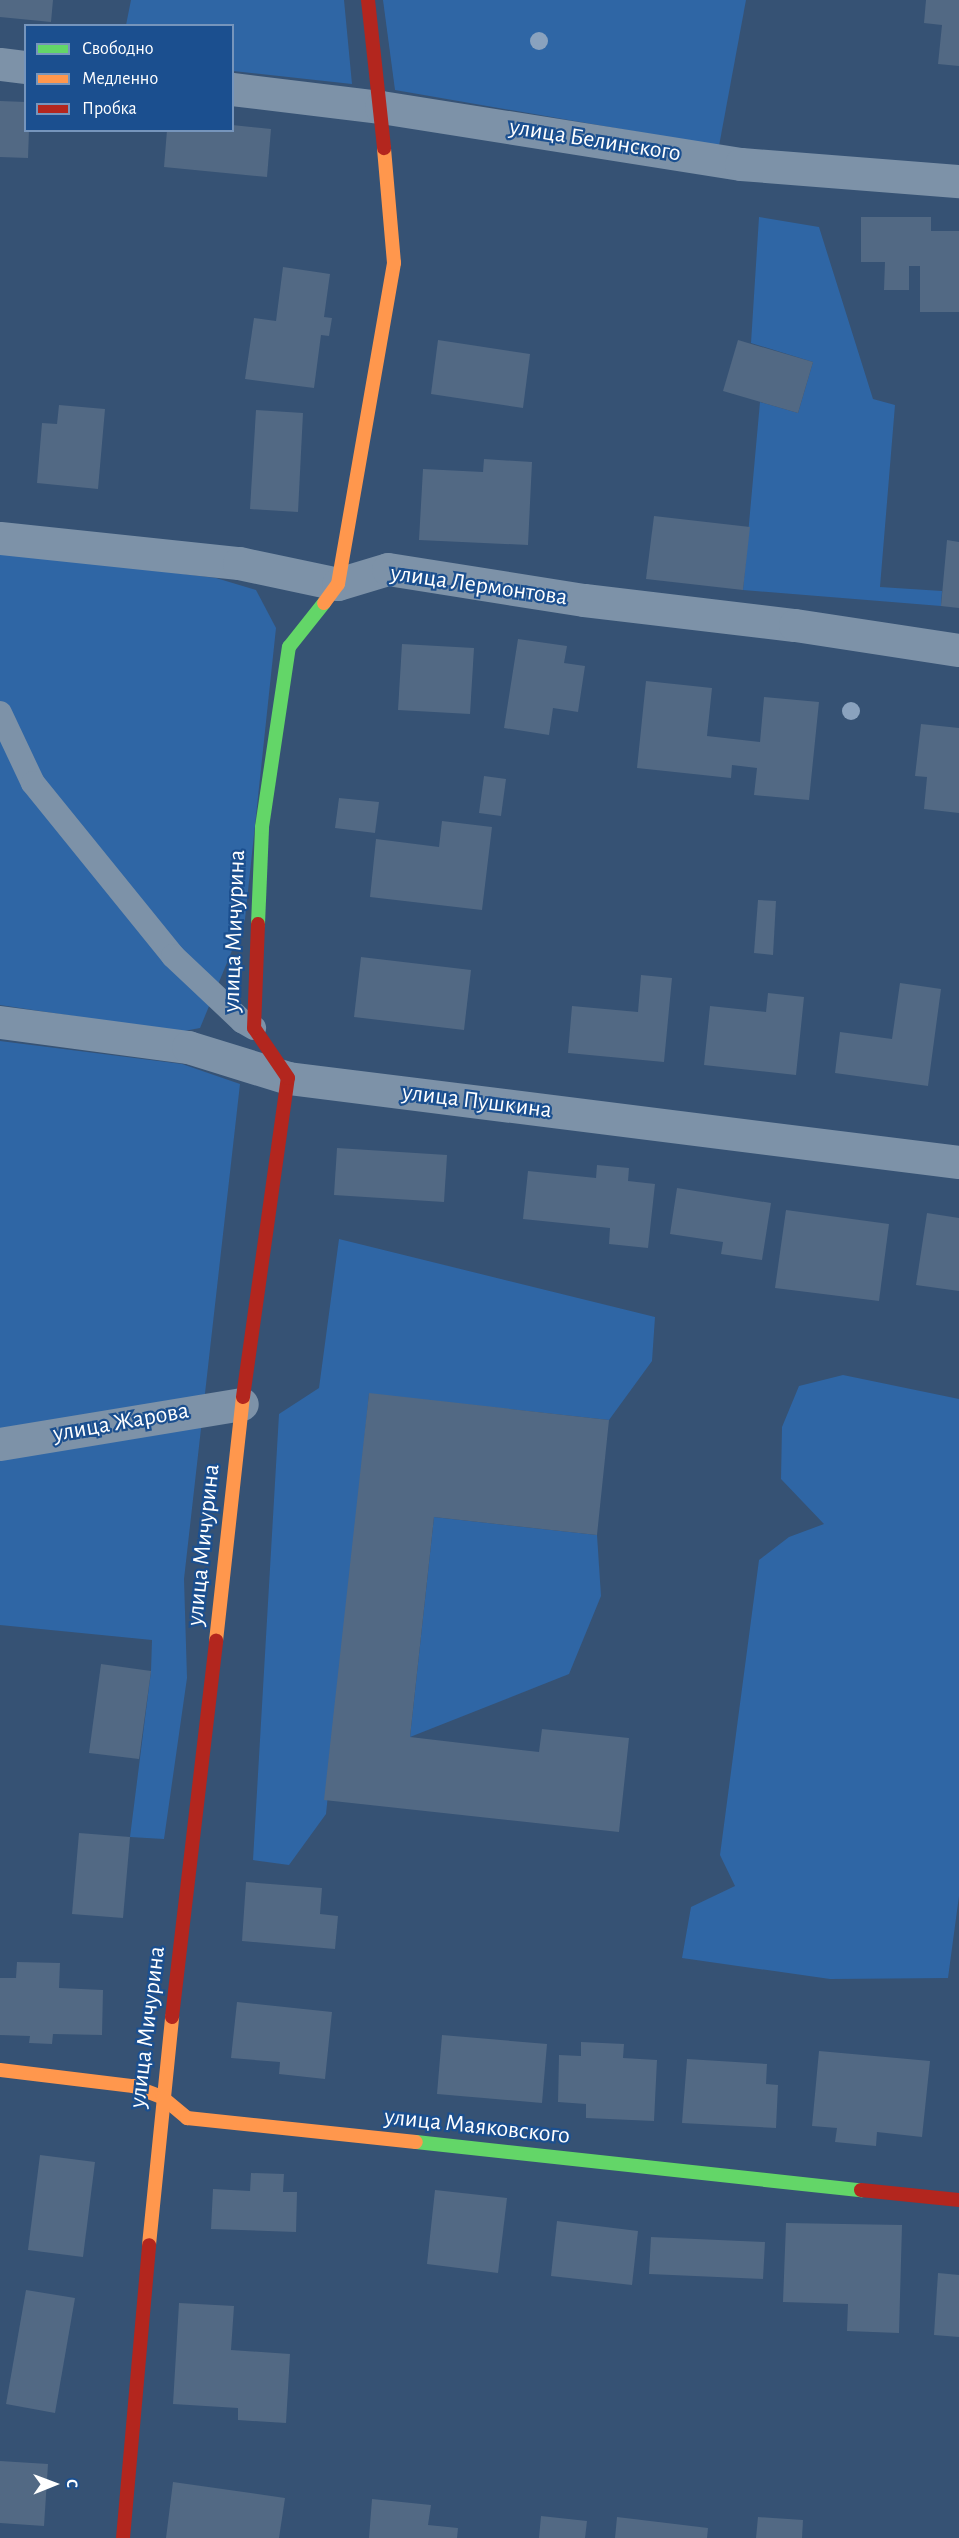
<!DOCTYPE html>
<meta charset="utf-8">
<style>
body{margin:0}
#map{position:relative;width:959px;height:2538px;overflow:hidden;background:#365274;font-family:"Alegreya Sans",sans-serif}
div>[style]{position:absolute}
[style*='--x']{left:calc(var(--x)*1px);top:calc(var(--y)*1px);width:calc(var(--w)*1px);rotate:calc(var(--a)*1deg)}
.green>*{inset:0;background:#2f66a5}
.building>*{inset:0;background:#526984}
.lane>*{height:24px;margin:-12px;padding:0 12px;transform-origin:12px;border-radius:12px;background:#7d92a8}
.street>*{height:33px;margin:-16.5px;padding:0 16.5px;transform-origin:16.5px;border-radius:16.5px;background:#7d92a8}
.fast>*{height:14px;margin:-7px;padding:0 7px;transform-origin:7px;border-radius:7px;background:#63d668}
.slow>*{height:14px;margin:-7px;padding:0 7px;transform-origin:7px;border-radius:7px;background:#ff974d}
.jam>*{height:14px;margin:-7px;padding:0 7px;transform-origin:7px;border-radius:7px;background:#b3261e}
.trees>*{width:18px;height:18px;margin:-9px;border-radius:50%;background:#8aa2be}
span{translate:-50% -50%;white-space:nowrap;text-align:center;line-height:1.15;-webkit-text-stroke:4.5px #1b4f8f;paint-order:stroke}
.street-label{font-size:24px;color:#fff}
.legend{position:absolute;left:24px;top:24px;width:210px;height:108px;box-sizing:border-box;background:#1b4f8f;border:2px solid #7695bc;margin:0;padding:8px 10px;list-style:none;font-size:18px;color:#fff}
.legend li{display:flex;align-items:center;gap:12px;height:30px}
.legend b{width:30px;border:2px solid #7695bc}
.north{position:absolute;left:24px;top:2454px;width:60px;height:60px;-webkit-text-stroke:4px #1b4f8f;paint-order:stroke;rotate:89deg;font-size:16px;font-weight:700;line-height:24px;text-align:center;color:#fff}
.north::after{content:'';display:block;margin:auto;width:21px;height:27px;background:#fff;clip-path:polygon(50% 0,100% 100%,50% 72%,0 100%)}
</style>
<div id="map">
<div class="green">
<i style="clip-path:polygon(131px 0,344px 0,352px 84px,233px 71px,232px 26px,126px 25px)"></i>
<i style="clip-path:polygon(383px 0,746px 0,719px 146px,395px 90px)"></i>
<i style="clip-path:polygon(759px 217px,819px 227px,873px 399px,895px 405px,880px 587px,942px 591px,941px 606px,743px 590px,760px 402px,798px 413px,813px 362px,751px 343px)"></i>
<i style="clip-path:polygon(0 551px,216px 578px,256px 590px,276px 628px,245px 919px,200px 1028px,179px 1032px,0 1005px)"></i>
<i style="clip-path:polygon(0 1041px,182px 1064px,240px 1084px,184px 1579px,187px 1678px,164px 1839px,130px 1837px,151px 1671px,152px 1640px,0 1625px)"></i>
<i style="clip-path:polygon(339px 1239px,655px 1317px,652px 1361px,609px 1420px,369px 1394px,326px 1814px,289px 1865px,253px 1860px,279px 1414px,319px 1388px)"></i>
<i style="clip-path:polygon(843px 1375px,959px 1399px,959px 1896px,948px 1978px,830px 1979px,682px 1958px,691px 1907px,735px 1886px,720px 1855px,759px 1560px,789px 1537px,824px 1524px,781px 1479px,782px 1427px,799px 1386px)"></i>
<i style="clip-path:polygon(434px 1517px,597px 1535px,601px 1596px,569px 1674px,410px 1737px)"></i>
</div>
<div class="building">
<i style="clip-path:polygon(0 0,53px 0,51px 22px,0 17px)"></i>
<i style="clip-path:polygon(926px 0,959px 0,959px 66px,938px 64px,942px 25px,924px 23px)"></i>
<i style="clip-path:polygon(0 101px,26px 102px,26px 130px,29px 130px,28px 158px,0 157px)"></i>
<i style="clip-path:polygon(232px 125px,271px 129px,267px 177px,164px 167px,167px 130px,232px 130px)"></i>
<i style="clip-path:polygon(861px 217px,931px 217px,931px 231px,959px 231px,959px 312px,920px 312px,920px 266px,909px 266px,909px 290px,884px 290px,885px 262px,861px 262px)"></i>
<i style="clip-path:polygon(283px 267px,330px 274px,324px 317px,332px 318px,329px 336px,321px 335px,314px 388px,245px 379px,254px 318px,276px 321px)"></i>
<i style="clip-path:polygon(438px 340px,530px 354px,523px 408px,431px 394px)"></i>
<i style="clip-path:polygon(738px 340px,813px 362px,798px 413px,723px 391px)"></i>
<i style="clip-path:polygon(59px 405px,105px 409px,98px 489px,37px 483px,42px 423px,57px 424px)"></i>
<i style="clip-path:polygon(256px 410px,303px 413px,298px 512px,250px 509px)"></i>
<i style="clip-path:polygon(484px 459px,532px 462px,528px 545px,419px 540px,423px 469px,483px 472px)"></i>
<i style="clip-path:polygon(654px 516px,750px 527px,743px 590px,646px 579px)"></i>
<i style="clip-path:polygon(947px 540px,959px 542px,959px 608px,941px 606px)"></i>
<i style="clip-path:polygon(518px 639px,567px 646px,564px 663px,585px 666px,578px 712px,553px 708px,549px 735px,504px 728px)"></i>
<i style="clip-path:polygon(402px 644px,474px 648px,470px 714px,398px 710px)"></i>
<i style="clip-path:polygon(646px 681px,712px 688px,707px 736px,760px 742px,764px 697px,819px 702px,809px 800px,754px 795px,757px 768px,732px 765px,731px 778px,637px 768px)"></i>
<i style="clip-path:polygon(921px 724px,959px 728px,959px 813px,924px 809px,927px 777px,915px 776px)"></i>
<i style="clip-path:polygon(484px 776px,506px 779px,501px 816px,479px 813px)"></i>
<i style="clip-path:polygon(339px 798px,379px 802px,375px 833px,335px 828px)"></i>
<i style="clip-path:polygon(442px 821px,492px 827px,482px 910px,370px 897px,376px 839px,439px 847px)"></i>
<i style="clip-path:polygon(758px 900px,776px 901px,773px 955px,754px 953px)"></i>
<i style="clip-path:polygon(361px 957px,471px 970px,464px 1030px,354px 1017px)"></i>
<i style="clip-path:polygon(641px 975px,672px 978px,664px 1062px,568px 1053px,572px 1006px,638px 1012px)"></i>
<i style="clip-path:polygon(900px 983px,941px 989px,928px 1086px,835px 1073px,840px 1032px,892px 1039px)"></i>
<i style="clip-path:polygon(768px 993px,804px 997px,796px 1075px,704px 1065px,710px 1006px,766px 1012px)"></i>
<i style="clip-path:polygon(337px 1148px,447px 1155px,444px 1202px,334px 1195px)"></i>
<i style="clip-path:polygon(597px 1165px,629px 1168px,628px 1181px,655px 1184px,648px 1248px,609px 1244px,610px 1228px,523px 1219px,528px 1171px,596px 1178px)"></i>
<i style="clip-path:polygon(677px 1188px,771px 1203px,762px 1260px,721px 1254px,723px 1242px,670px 1234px)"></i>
<i style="clip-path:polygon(786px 1210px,889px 1224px,879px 1301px,775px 1288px)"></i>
<i style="clip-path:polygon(927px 1213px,959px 1218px,959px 1291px,916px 1285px)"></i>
<i style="clip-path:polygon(369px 1393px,609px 1420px,597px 1535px,434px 1517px,410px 1737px,539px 1752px,542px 1729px,629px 1738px,619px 1832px,324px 1800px)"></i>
<i style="clip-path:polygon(101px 1664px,151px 1671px,139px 1759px,89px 1753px)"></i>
<i style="clip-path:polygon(79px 1833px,130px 1837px,123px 1918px,72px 1914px)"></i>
<i style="clip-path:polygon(246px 1882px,322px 1888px,320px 1914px,338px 1916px,335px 1949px,242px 1941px)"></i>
<i style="clip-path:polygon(17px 1962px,60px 1963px,59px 1988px,103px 1990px,102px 2035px,53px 2034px,52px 2044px,29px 2043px,30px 2036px,0 2035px,0 1978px,16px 1978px)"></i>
<i style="clip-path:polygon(237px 2002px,332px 2012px,325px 2079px,279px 2074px,280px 2062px,231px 2058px)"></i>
<i style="clip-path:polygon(442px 2035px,547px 2044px,542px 2103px,437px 2094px)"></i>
<i style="clip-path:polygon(581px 2042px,624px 2044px,623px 2058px,657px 2060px,654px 2121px,586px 2118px,586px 2104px,558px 2102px,559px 2055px,581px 2056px)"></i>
<i style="clip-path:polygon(819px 2051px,930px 2061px,922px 2137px,877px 2132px,876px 2146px,835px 2142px,837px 2128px,812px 2126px)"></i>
<i style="clip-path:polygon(687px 2059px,767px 2064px,766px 2084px,778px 2085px,776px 2128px,682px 2123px)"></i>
<i style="clip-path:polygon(40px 2155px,95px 2162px,83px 2257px,28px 2250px)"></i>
<i style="clip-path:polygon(251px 2173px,284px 2174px,283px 2192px,297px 2192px,296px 2232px,211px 2229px,213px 2189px,250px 2191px)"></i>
<i style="clip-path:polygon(435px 2190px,507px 2198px,498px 2273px,427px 2264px)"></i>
<i style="clip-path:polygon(557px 2221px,638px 2231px,632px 2285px,551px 2276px)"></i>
<i style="clip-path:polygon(786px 2223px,902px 2225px,899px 2333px,847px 2331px,848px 2304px,783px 2302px)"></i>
<i style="clip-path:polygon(651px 2237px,765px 2242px,763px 2279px,649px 2274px)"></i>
<i style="clip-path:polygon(938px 2273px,959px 2275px,959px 2337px,934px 2335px)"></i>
<i style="clip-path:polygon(26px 2290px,75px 2298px,55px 2413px,6px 2404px)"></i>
<i style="clip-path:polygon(179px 2303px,234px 2306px,231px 2350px,290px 2354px,286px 2423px,238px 2420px,238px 2408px,173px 2404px)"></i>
<i style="clip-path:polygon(0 2461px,48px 2464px,44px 2526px,0 2523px)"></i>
<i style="clip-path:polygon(173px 2482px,285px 2498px,279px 2538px,166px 2538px)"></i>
<i style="clip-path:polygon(372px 2499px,431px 2505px,428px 2525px,458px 2528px,457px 2538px,369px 2538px)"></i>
<i style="clip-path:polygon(541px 2516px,587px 2521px,585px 2538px,539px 2538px)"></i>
<i style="clip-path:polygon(617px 2517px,708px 2528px,707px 2538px,615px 2538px)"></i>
<i style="clip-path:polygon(758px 2517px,803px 2520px,802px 2538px,756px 2538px)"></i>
</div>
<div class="lane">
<i style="--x:0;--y:713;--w:77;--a:64.8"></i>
<i style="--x:33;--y:783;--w:223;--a:51"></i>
<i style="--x:173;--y:956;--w:95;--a:43.3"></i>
<i style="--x:242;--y:1021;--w:14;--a:30"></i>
</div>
<div class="street">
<i style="--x:0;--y:64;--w:26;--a:7"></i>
<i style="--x:232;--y:89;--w:150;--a:6.9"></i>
<i style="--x:381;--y:107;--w:364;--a:9"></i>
<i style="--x:741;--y:164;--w:219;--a:4.5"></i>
<i style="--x:0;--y:538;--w:240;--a:6"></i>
<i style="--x:239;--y:563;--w:101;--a:12"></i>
<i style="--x:338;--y:584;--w:52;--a:-16.7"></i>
<i style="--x:388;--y:569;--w:198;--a:9"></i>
<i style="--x:584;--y:600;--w:212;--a:6.8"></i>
<i style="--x:795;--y:625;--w:166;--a:8.7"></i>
<i style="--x:0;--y:1022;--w:190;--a:7.6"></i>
<i style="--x:188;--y:1047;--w:105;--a:17.2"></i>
<i style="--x:288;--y:1078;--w:676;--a:7.14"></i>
<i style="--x:0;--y:1444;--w:245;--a:-9.4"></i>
</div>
<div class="fast">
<i style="--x:258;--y:924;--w:97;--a:-87.6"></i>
<i style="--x:262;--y:827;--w:182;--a:-81.5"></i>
<i style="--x:289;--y:647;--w:56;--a:-51.5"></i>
<i style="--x:416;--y:2142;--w:448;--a:6.2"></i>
</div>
<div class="slow">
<i style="--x:324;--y:603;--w:24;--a:-54"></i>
<i style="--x:338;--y:584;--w:326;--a:-80.1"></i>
<i style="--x:394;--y:263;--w:115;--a:-95"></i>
<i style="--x:216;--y:1641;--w:245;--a:-83.7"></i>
<i style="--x:0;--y:2070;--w:134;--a:6.9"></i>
<i style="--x:133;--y:2086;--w:31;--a:21"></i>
<i style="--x:162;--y:2097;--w:33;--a:40"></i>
<i style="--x:187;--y:2118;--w:230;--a:6"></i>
<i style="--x:149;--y:2245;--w:229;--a:-84.2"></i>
</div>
<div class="jam">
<i style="--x:368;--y:0;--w:149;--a:83.8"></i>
<i style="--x:243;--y:1397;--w:322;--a:-82"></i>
<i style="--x:288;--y:1078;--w:60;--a:-124.2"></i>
<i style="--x:254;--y:1028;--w:104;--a:-87.8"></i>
<i style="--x:172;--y:2017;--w:379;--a:-83.3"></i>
<i style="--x:861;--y:2190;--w:99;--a:5.8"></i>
<i style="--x:123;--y:2538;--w:294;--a:-84.9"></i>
</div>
<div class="trees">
<i style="left:539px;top:41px"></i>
<i style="left:851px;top:711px"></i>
</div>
<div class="street-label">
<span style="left:595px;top:141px;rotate:9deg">улица Белинского</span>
<span style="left:479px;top:586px;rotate:8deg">улица Лермонтова</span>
<span style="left:235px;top:931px;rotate:-88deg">улица Мичурина</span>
<span style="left:477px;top:1102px;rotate:7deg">улица Пушкина</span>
<span style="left:121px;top:1423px;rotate:-10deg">улица Жарова</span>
<span style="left:204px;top:1545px;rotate:-84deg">улица Мичурина</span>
<span style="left:148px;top:2027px;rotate:-83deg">улица Мичурина</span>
<span style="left:477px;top:2127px;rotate:6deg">улица Маяковского</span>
</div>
<ul class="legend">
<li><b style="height:8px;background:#63d668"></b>Свободно</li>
<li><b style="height:8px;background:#ff974d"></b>Медленно</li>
<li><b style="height:8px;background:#b3261e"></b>Пробка</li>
</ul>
<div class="north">С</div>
</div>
